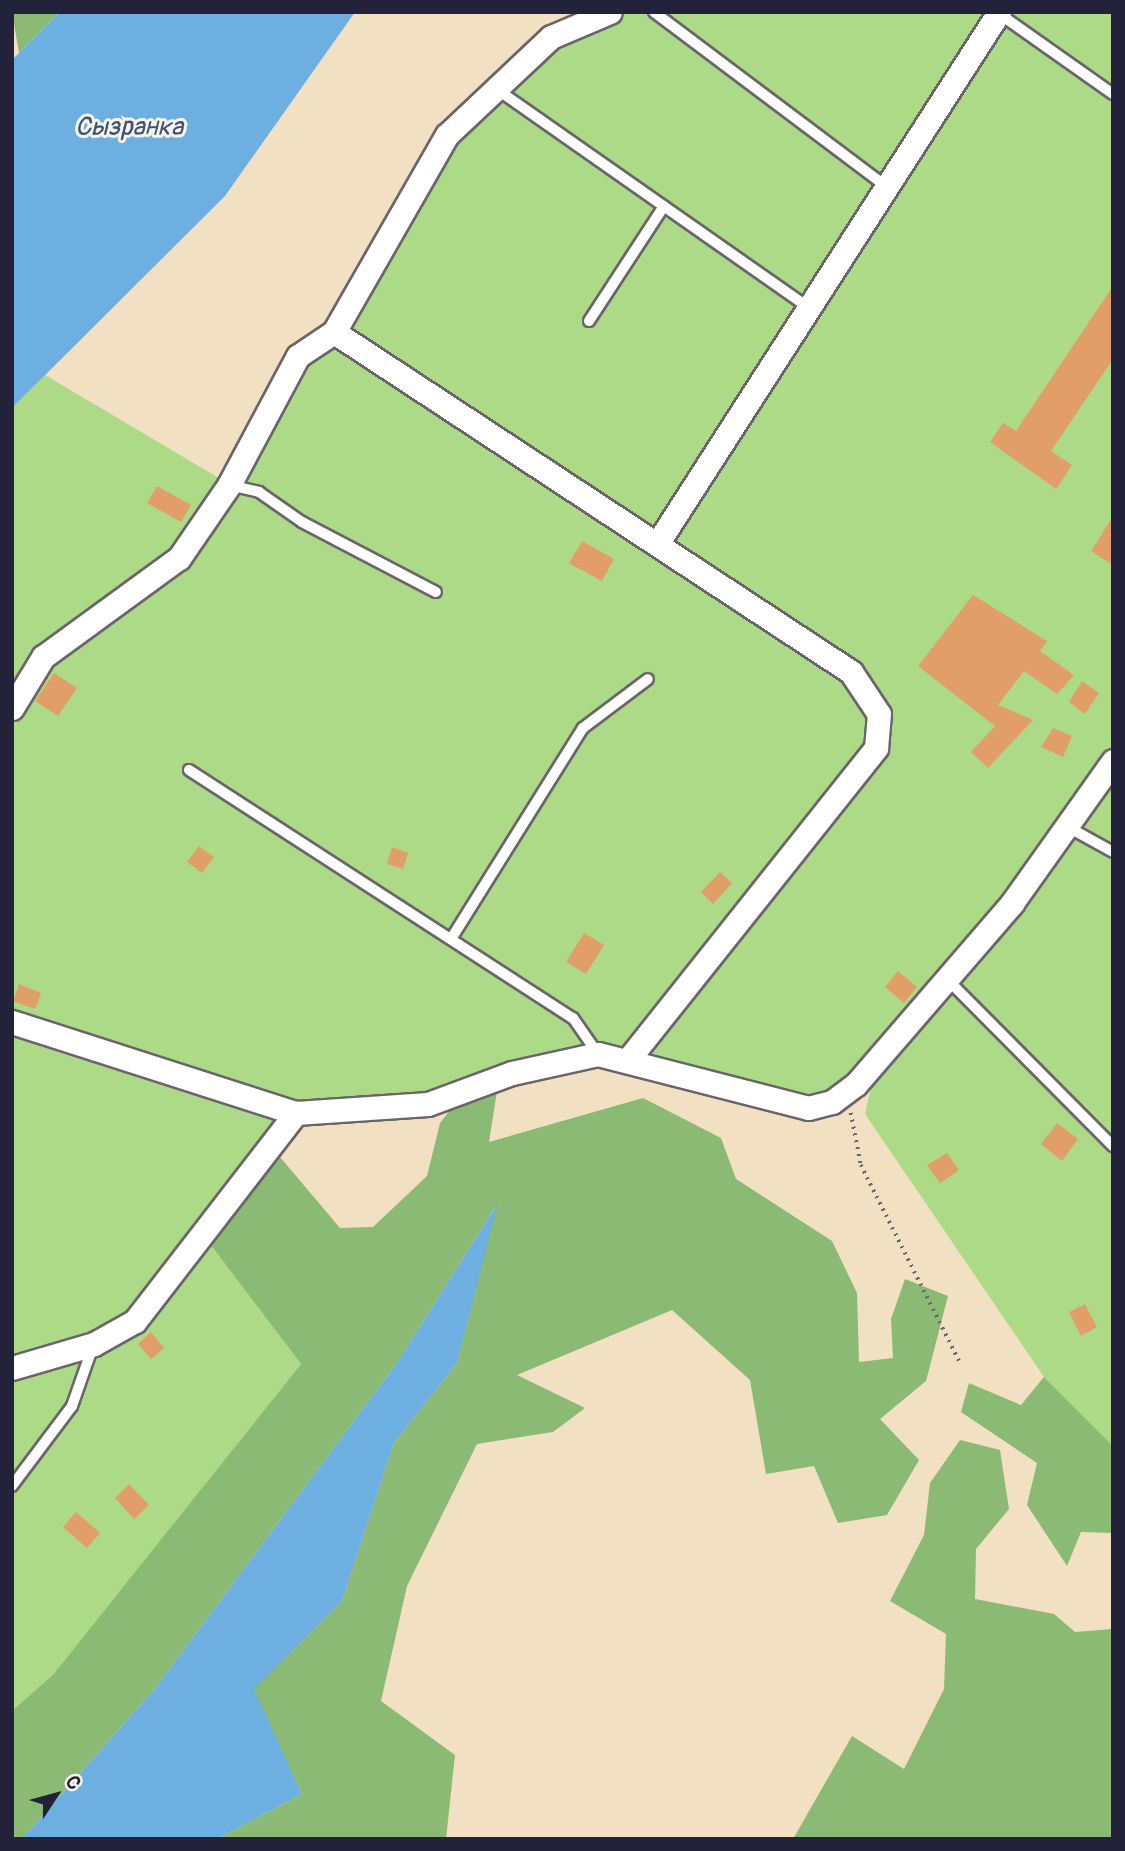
<!DOCTYPE html>
<meta charset="utf-8">
<style>
body{margin:0}
#map{position:relative;width:1125px;height:1851px;overflow:hidden;background:#f2e0c3;font-family:Pangolin,sans-serif}
div>[style]{position:absolute}
[style*='--x']{left:calc(var(--x)*1px);top:calc(var(--y)*1px);width:calc(var(--w)*1px);rotate:calc(var(--a)*1deg)}
.green>*{inset:0;background:#adda86}
.forest>*{inset:0;background:#8aba73}
.water>*{inset:0;background:#6dafe1}
.building>*{inset:0;background:#e19e69}
.path>*{height:3.5px;margin-top:-1.75px;transform-origin:0;background:repeating-linear-gradient(90deg,#6b646b 0 2px,transparent 0 7px)}
.roads{filter:drop-shadow(2px 0 #6b646b) drop-shadow(-2px 0 #6b646b) drop-shadow(0 2px #6b646b) drop-shadow(0 -2px #6b646b)}
.lane>*{height:10px;margin:-5px;padding:0 5px;transform-origin:5px;border-radius:5px;background:#fff}
.street>*{height:23px;margin:-11.5px;padding:0 11.5px;transform-origin:11.5px;border-radius:11.5px;background:#fff}
span{translate:-50% -50%;white-space:nowrap;text-align:center;line-height:1.15;-webkit-text-stroke:6px #f7f3e8;paint-order:stroke}
.water-label{font-size:26px;color:#3c5375;font-style:italic}
.frame{position:absolute;inset:0;border:14px solid #22223b;pointer-events:none}
.north{position:absolute;left:21px;top:1760px;width:70px;height:70px;-webkit-text-stroke:5px #f7f3e8;paint-order:stroke;rotate:54deg;font-size:19px;font-weight:700;line-height:28px;text-align:center;color:#22223b}
.north::after{content:'';display:block;margin:auto;width:24px;height:32px;background:#22223b;clip-path:polygon(50% 0,100% 100%,50% 72%,0 100%)}
</style>
<div id="map">
<div class="green">
<i style="clip-path:polygon(590px 12px,1113px 12px,1113px 1446px,1044px 1377px,865px 1114px,877px 1061px,832px 1102px,614px 1055px,428px 1104px,296px 1113px,203px 1233px,301px 1364px,53px 1676px,12px 1711px,12px 408px,45px 375px,229px 484px,298px 356px,334px 332px,447px 135px)"></i>
</div>
<div class="forest">
<i style="clip-path:polygon(12px 12px,60px 12px,19px 53px)"></i>
<i style="clip-path:polygon(497px 1091px,489px 1142px,643px 1098px,721px 1138px,736px 1179px,832px 1241px,857px 1293px,859px 1362px,893px 1358px,891px 1319px,905px 1279px,948px 1296px,926px 1381px,880px 1419px,919px 1460px,887px 1515px,838px 1523px,814px 1466px,766px 1474px,750px 1380px,672px 1310px,517px 1375px,585px 1408px,553px 1432px,477px 1444px,407px 1586px,381px 1701px,455px 1755px,446px 1839px,217px 1839px,302px 1794px,253px 1689px,342px 1601px,394px 1443px,457px 1363px,496px 1206px,397px 1363px,154px 1690px,22px 1839px,12px 1839px,12px 1711px,53px 1675px,301px 1364px,211px 1245px,280px 1157px,340px 1228px,373px 1227px,427px 1176px,440px 1123px,464px 1092px)"></i>
<i style="clip-path:polygon(1044px 1377px,1113px 1446px,1113px 1533px,1081px 1532px,1067px 1566px,1027px 1505px,1037px 1463px,961px 1412px,969px 1383px,1021px 1405px)"></i>
<i style="clip-path:polygon(960px 1440px,1000px 1450px,1009px 1509px,976px 1549px,975px 1599px,1054px 1614px,1075px 1632px,1113px 1629px,1113px 1839px,793px 1839px,852px 1736px,904px 1769px,944px 1689px,946px 1634px,890px 1601px,924px 1535px,930px 1483px)"></i>
</div>
<div class="water">
<i style="clip-path:polygon(60px 12px,355px 12px,225px 196px,12px 408px,12px 60px)"></i>
<i style="clip-path:polygon(498px 1203px,457px 1363px,394px 1443px,342px 1601px,254px 1689px,302px 1794px,217px 1839px,22px 1839px,154px 1690px,397px 1363px)"></i>
</div>
<div class="building">
<i style="clip-path:polygon(1113px 286px,1113px 359px,1051px 451px,1072px 465px,1056px 489px,990px 442px,1003px 423px,1016px 431px)"></i>
<i style="clip-path:polygon(157px 486px,191px 505px,181px 522px,147px 503px)"></i>
<i style="clip-path:polygon(1113px 516px,1113px 565px,1091px 551px)"></i>
<i style="clip-path:polygon(582px 541px,614px 559px,602px 581px,569px 563px)"></i>
<i style="clip-path:polygon(973px 595px,1047px 641px,1040px 651px,1074px 675px,1057px 694px,1024px 671px,998px 705px,1033px 720px,988px 768px,971px 752px,995px 726px,918px 666px)"></i>
<i style="clip-path:polygon(54px 673px,77px 688px,58px 716px,35px 701px)"></i>
<i style="clip-path:polygon(1082px 681px,1099px 693px,1085px 714px,1069px 702px)"></i>
<i style="clip-path:polygon(1053px 728px,1072px 736px,1063px 757px,1041px 747px)"></i>
<i style="clip-path:polygon(199px 846px,214px 857px,202px 873px,187px 862px)"></i>
<i style="clip-path:polygon(392px 847px,408px 853px,403px 869px,387px 864px)"></i>
<i style="clip-path:polygon(720px 872px,732px 883px,713px 904px,701px 892px)"></i>
<i style="clip-path:polygon(584px 933px,604px 945px,586px 974px,566px 962px)"></i>
<i style="clip-path:polygon(898px 971px,917px 987px,904px 1003px,885px 987px)"></i>
<i style="clip-path:polygon(19px 984px,41px 993px,35px 1009px,13px 1001px)"></i>
<i style="clip-path:polygon(1057px 1123px,1078px 1139px,1062px 1161px,1041px 1144px)"></i>
<i style="clip-path:polygon(947px 1153px,959px 1170px,940px 1183px,927px 1165px)"></i>
<i style="clip-path:polygon(1085px 1304px,1097px 1327px,1081px 1336px,1069px 1312px)"></i>
<i style="clip-path:polygon(151px 1332px,164px 1348px,151px 1359px,138px 1344px)"></i>
<i style="clip-path:polygon(129px 1484px,149px 1505px,134px 1519px,115px 1498px)"></i>
<i style="clip-path:polygon(76px 1512px,100px 1533px,87px 1548px,63px 1527px)"></i>
</div>
<div class="path">
<i style="--x:851;--y:1113;--w:53;--a:79.1"></i>
<i style="--x:861;--y:1165;--w:221;--a:63.4"></i>
</div>
<div class="roads">
<div class="lane">
<i style="--x:654;--y:12;--w:288;--a:36.9"></i>
<i style="--x:1001;--y:15;--w:137;--a:35.2"></i>
<i style="--x:495;--y:88;--w:382;--a:35"></i>
<i style="--x:589;--y:321;--w:137;--a:-56.9"></i>
<i style="--x:229;--y:485;--w:31;--a:13"></i>
<i style="--x:259;--y:492;--w:52;--a:34.9"></i>
<i style="--x:302;--y:522;--w:151;--a:27.6"></i>
<i style="--x:189;--y:770;--w:457;--a:32.9"></i>
<i style="--x:573;--y:1018;--w:44;--a:55.2"></i>
<i style="--x:1068;--y:827;--w:51;--a:29.1"></i>
<i style="--x:451;--y:939;--w:249;--a:-58"></i>
<i style="--x:583;--y:728;--w:81;--a:-37"></i>
<i style="--x:946;--y:978;--w:237;--a:45.2"></i>
<i style="--x:12;--y:1486;--w:100;--a:-53.1"></i>
<i style="--x:72;--y:1406;--w:64;--a:-70.7"></i>
</div>
<div class="street">
<i style="--x:334;--y:332;--w:619;--a:33.33"></i>
<i style="--x:851;--y:672;--w:50;--a:56.3"></i>
<i style="--x:879;--y:714;--w:34;--a:95"></i>
<i style="--x:876;--y:748;--w:397;--a:128.5"></i>
<i style="--x:657;--y:544;--w:632;--a:-57.26"></i>
<i style="--x:12;--y:708;--w:60;--a:-58.7"></i>
<i style="--x:43;--y:657;--w:168;--a:-36.1"></i>
<i style="--x:179;--y:558;--w:88;--a:-55.6"></i>
<i style="--x:229;--y:485;--w:146;--a:-61.9"></i>
<i style="--x:298;--y:356;--w:43;--a:-33.7"></i>
<i style="--x:334;--y:332;--w:227;--a:-60.2"></i>
<i style="--x:447;--y:135;--w:143;--a:-43.3"></i>
<i style="--x:551;--y:37;--w:64;--a:-23"></i>
<i style="--x:12;--y:1022;--w:298;--a:17.8"></i>
<i style="--x:12;--y:1368;--w:85;--a:-16.3"></i>
<i style="--x:94;--y:1344;--w:47;--a:-29.3"></i>
<i style="--x:135;--y:1321;--w:263;--a:-52.3"></i>
<i style="--x:296;--y:1113;--w:132;--a:-3.9"></i>
<i style="--x:428;--y:1104;--w:90;--a:-20.3"></i>
<i style="--x:512;--y:1073;--w:88;--a:-12.5"></i>
<i style="--x:598;--y:1054;--w:217;--a:14.4"></i>
<i style="--x:808;--y:1108;--w:25;--a:-14"></i>
<i style="--x:832;--y:1102;--w:30;--a:-37"></i>
<i style="--x:856;--y:1084;--w:239;--a:-49.2"></i>
<i style="--x:1012;--y:903;--w:174;--a:-54.6"></i>
</div>
</div>
<div class="water-label">
<span style="left:129px;top:128px">Сызранка</span>
</div>
<div class="frame"></div>
<div class="north">С</div>
</div>
